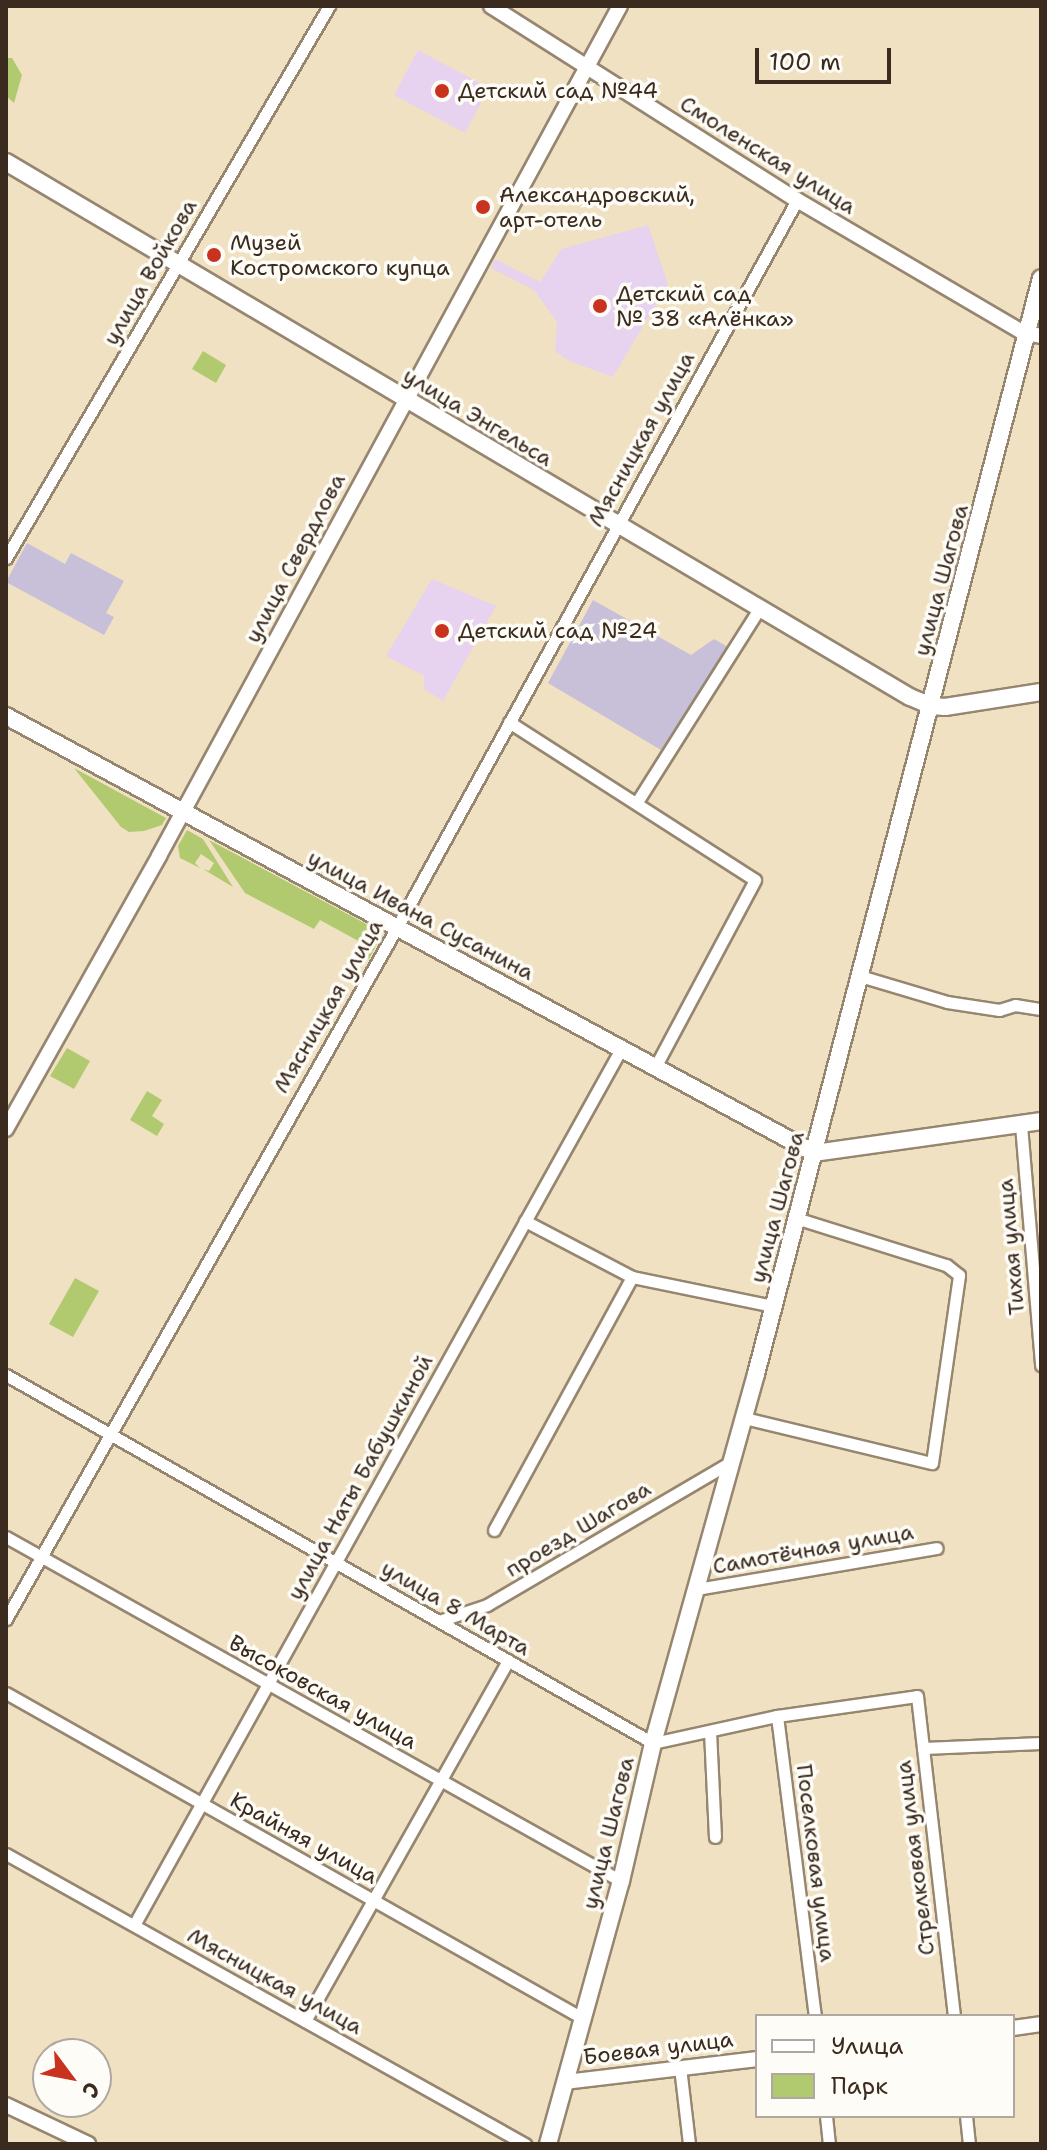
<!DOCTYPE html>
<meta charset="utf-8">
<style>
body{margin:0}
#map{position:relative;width:1047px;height:2150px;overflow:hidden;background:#f1e1c3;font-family:"Shantell Sans",sans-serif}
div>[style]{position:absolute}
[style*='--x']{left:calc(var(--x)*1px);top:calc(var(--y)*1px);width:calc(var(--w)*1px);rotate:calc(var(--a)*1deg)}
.built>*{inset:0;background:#e7d2ef}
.industrial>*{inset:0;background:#c8bfd8}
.green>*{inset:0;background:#b1ca70}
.roads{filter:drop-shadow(2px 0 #968670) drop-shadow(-2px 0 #968670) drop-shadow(0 2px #968670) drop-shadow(0 -2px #968670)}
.minor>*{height:11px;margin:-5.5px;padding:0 5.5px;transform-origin:5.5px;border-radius:5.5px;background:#fff}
.tertiary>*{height:14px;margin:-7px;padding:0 7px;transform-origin:7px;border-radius:7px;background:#fff}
.secondary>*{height:16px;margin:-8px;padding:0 8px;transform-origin:8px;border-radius:8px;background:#fff}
.primary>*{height:16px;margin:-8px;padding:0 8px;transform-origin:8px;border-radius:8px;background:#fff}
.dots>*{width:22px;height:22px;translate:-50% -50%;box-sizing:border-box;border:4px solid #fdfcf7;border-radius:50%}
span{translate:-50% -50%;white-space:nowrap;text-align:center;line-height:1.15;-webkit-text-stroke:7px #fdfcf7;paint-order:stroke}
.poi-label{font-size:22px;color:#3b2a1e}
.left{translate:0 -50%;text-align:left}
.street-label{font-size:22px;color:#3b2a1e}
.frame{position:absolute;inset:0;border:8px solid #3b2a1e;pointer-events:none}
.legend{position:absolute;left:755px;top:2014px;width:260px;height:104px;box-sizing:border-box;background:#fdfcf7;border:2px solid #afa8a0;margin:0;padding:10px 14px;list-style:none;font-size:24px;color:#3b2a1e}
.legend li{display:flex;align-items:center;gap:16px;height:40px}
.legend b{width:40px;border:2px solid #afa8a0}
.north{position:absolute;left:32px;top:2038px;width:80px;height:80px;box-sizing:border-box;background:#fdfcf7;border:2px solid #afa8a0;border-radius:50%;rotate:122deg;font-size:22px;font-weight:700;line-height:32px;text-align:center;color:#3b2a1e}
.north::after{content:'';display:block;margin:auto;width:28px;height:36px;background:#c8321e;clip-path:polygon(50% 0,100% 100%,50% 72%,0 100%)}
.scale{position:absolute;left:755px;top:48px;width:136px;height:36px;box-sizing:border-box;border:4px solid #3b2a1e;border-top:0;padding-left:10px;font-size:24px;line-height:28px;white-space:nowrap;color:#3b2a1e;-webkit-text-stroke:6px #fdfcf7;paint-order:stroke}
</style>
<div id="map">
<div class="built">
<i style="clip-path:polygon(418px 50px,489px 88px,465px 133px,394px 95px)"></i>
<i style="clip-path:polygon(648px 225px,668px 284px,613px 377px,569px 361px,555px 351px,557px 322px,534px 290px,491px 268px,495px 259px,540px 282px,561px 249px)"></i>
<i style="clip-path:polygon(432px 579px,496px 606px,443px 701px,424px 689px,424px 676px,386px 656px)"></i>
</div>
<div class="industrial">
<i style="clip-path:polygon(27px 543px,65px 564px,71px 553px,124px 581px,106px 613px,114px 617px,104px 635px,6px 582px)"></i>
<i style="clip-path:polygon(593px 600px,691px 655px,714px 639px,728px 647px,661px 750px,548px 683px)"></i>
</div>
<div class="green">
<i style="clip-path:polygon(6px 58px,12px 58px,22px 75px,14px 103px,6px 96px)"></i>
<i style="clip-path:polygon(203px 351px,226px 365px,216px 383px,192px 369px)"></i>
<i style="clip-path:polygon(74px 768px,166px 818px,162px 825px,144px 831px,129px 832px,121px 827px)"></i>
<i style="clip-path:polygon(187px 830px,203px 839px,233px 887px,203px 869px,209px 871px,214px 863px,201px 854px,195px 863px,200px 868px,180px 858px,178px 846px)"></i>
<i style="clip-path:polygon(209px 840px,383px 933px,369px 959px,358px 953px,362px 943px,320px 920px,314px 929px,245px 893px)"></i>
<i style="clip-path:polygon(67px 1048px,90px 1061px,74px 1089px,50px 1076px)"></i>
<i style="clip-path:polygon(147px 1091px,162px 1100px,152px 1116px,164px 1124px,157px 1136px,130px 1120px)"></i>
<i style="clip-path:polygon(75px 1278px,99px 1291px,73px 1337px,49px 1324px)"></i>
</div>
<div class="roads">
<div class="minor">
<i style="--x:6;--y:558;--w:640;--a:-59.67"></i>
<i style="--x:509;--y:722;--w:292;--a:32.7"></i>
<i style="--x:755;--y:880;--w:212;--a:118.1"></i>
<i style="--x:637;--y:802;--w:228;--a:-57.7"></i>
<i style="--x:860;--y:976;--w:91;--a:16.6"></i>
<i style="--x:947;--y:1002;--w:53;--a:8.7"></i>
<i style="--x:999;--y:1010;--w:17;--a:-17"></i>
<i style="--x:1015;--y:1005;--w:26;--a:9"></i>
<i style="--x:1021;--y:1125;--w:241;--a:85.2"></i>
<i style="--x:525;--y:1221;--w:121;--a:27.6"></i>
<i style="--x:632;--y:1277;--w:144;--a:11.6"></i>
<i style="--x:6;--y:1375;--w:744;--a:29.63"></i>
<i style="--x:653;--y:1743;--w:127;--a:-12.3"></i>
<i style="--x:777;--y:1716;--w:141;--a:-8.1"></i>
<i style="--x:917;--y:1696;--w:322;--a:83.4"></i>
<i style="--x:744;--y:1418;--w:193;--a:13.5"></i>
<i style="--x:932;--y:1463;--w:190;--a:-81.8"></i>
<i style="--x:959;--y:1275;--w:16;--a:-142"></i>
<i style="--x:946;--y:1265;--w:157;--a:-162.6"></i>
<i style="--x:494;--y:1530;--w:288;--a:-61.4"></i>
<i style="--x:6;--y:1537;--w:705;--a:29.22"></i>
<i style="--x:697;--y:1589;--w:243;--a:-9.7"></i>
<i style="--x:6;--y:1619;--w:795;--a:-60.53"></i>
<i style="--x:397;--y:927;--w:830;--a:-61.18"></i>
<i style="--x:439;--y:1621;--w:51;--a:-18.4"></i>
<i style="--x:487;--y:1605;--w:284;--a:-30.4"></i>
<i style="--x:6;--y:1693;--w:661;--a:29.43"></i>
<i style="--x:777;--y:1716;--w:302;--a:82.8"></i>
<i style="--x:710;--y:1731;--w:106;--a:87.3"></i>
<i style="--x:923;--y:1748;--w:118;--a:-2.4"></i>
<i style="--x:6;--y:1854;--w:595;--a:29.2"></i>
<i style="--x:134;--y:1925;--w:1002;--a:-60.93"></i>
<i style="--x:305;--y:2021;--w:414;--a:-60.6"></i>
<i style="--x:680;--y:2067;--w:78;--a:83.3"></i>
<i style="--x:826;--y:2116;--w:28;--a:84"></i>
<i style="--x:966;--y:2116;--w:28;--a:84"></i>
</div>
<div class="tertiary">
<i style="--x:491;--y:6;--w:362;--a:32.4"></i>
<i style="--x:797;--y:200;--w:261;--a:30.4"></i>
<i style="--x:1022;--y:332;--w:19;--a:12"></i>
<i style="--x:6;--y:1129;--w:313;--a:-60.7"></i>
<i style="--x:159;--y:856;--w:967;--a:-61.53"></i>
<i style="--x:1013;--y:2028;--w:28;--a:-8"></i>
<i style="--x:565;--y:2082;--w:193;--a:-6.8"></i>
<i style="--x:6;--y:2105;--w:91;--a:25.4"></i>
</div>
<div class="secondary">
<i style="--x:6;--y:162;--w:1050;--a:30.62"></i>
<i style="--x:910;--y:697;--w:23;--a:23"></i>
<i style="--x:931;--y:706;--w:14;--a:4"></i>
<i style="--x:945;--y:707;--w:97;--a:-8.9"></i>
<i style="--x:548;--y:2144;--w:273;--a:-74.5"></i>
<i style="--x:621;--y:1881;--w:142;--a:-76.9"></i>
<i style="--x:653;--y:1743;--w:383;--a:-74.4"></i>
<i style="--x:756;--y:1374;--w:1132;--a:-75.42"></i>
</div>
<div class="primary">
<i style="--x:6;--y:716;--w:919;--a:28.41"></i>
<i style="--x:814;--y:1153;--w:229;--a:-8"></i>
</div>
</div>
<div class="dots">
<i style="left:442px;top:91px;background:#c8321e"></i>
<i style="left:483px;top:207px;background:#c8321e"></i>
<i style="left:214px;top:255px;background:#c8321e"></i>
<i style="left:600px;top:306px;background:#c8321e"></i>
<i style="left:442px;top:631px;background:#c8321e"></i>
</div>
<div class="poi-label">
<span class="left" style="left:458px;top:91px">Детский сад №44</span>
<span class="left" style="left:499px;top:207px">Александровский,<br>арт-отель</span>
<span class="left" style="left:230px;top:255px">Музей<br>Костромского купца</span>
<span class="left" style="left:616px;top:306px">Детский сад<br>№ 38 «Алёнка»</span>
<span class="left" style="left:458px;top:631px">Детский сад №24</span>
</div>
<div class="street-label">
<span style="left:768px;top:155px;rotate:32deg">Смоленская улица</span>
<span style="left:150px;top:272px;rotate:-60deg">улица Войкова</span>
<span style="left:478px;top:417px;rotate:31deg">улица Энгельса</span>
<span style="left:641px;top:439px;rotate:-61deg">Мясницкая улица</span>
<span style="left:295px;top:558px;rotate:-62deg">улица Свердлова</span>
<span style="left:941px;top:580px;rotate:-75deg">улица Шагова</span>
<span style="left:421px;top:915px;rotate:28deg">улица Ивана Сусанина</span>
<span style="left:328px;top:1006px;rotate:-60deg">Мясницкая улица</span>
<span style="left:777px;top:1207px;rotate:-75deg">улица Шагова</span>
<span style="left:1011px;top:1247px;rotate:-95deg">Тихая улица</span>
<span style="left:360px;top:1477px;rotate:-61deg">улица Наты Бабушкиной</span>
<span style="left:578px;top:1529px;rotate:-31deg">проезд Шагова</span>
<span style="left:813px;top:1549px;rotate:-10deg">Самотёчная улица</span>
<span style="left:456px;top:1608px;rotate:30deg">улица 8 Марта</span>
<span style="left:323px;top:1692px;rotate:29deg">Высоковская улица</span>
<span style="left:608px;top:1833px;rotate:-76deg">улица Шагова</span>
<span style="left:304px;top:1838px;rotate:29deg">Крайняя улица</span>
<span style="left:915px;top:1858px;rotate:-97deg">Стрелковая улица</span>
<span style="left:816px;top:1863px;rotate:83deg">Поселковая улица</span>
<span style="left:275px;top:1981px;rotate:29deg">Мясницкая улица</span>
<span style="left:658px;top:2048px;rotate:-7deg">Боевая улица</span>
</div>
<div class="frame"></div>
<ul class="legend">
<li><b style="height:10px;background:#fff"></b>Улица</li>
<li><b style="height:22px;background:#b1ca70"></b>Парк</li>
</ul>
<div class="north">С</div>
<div class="scale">100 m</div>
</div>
